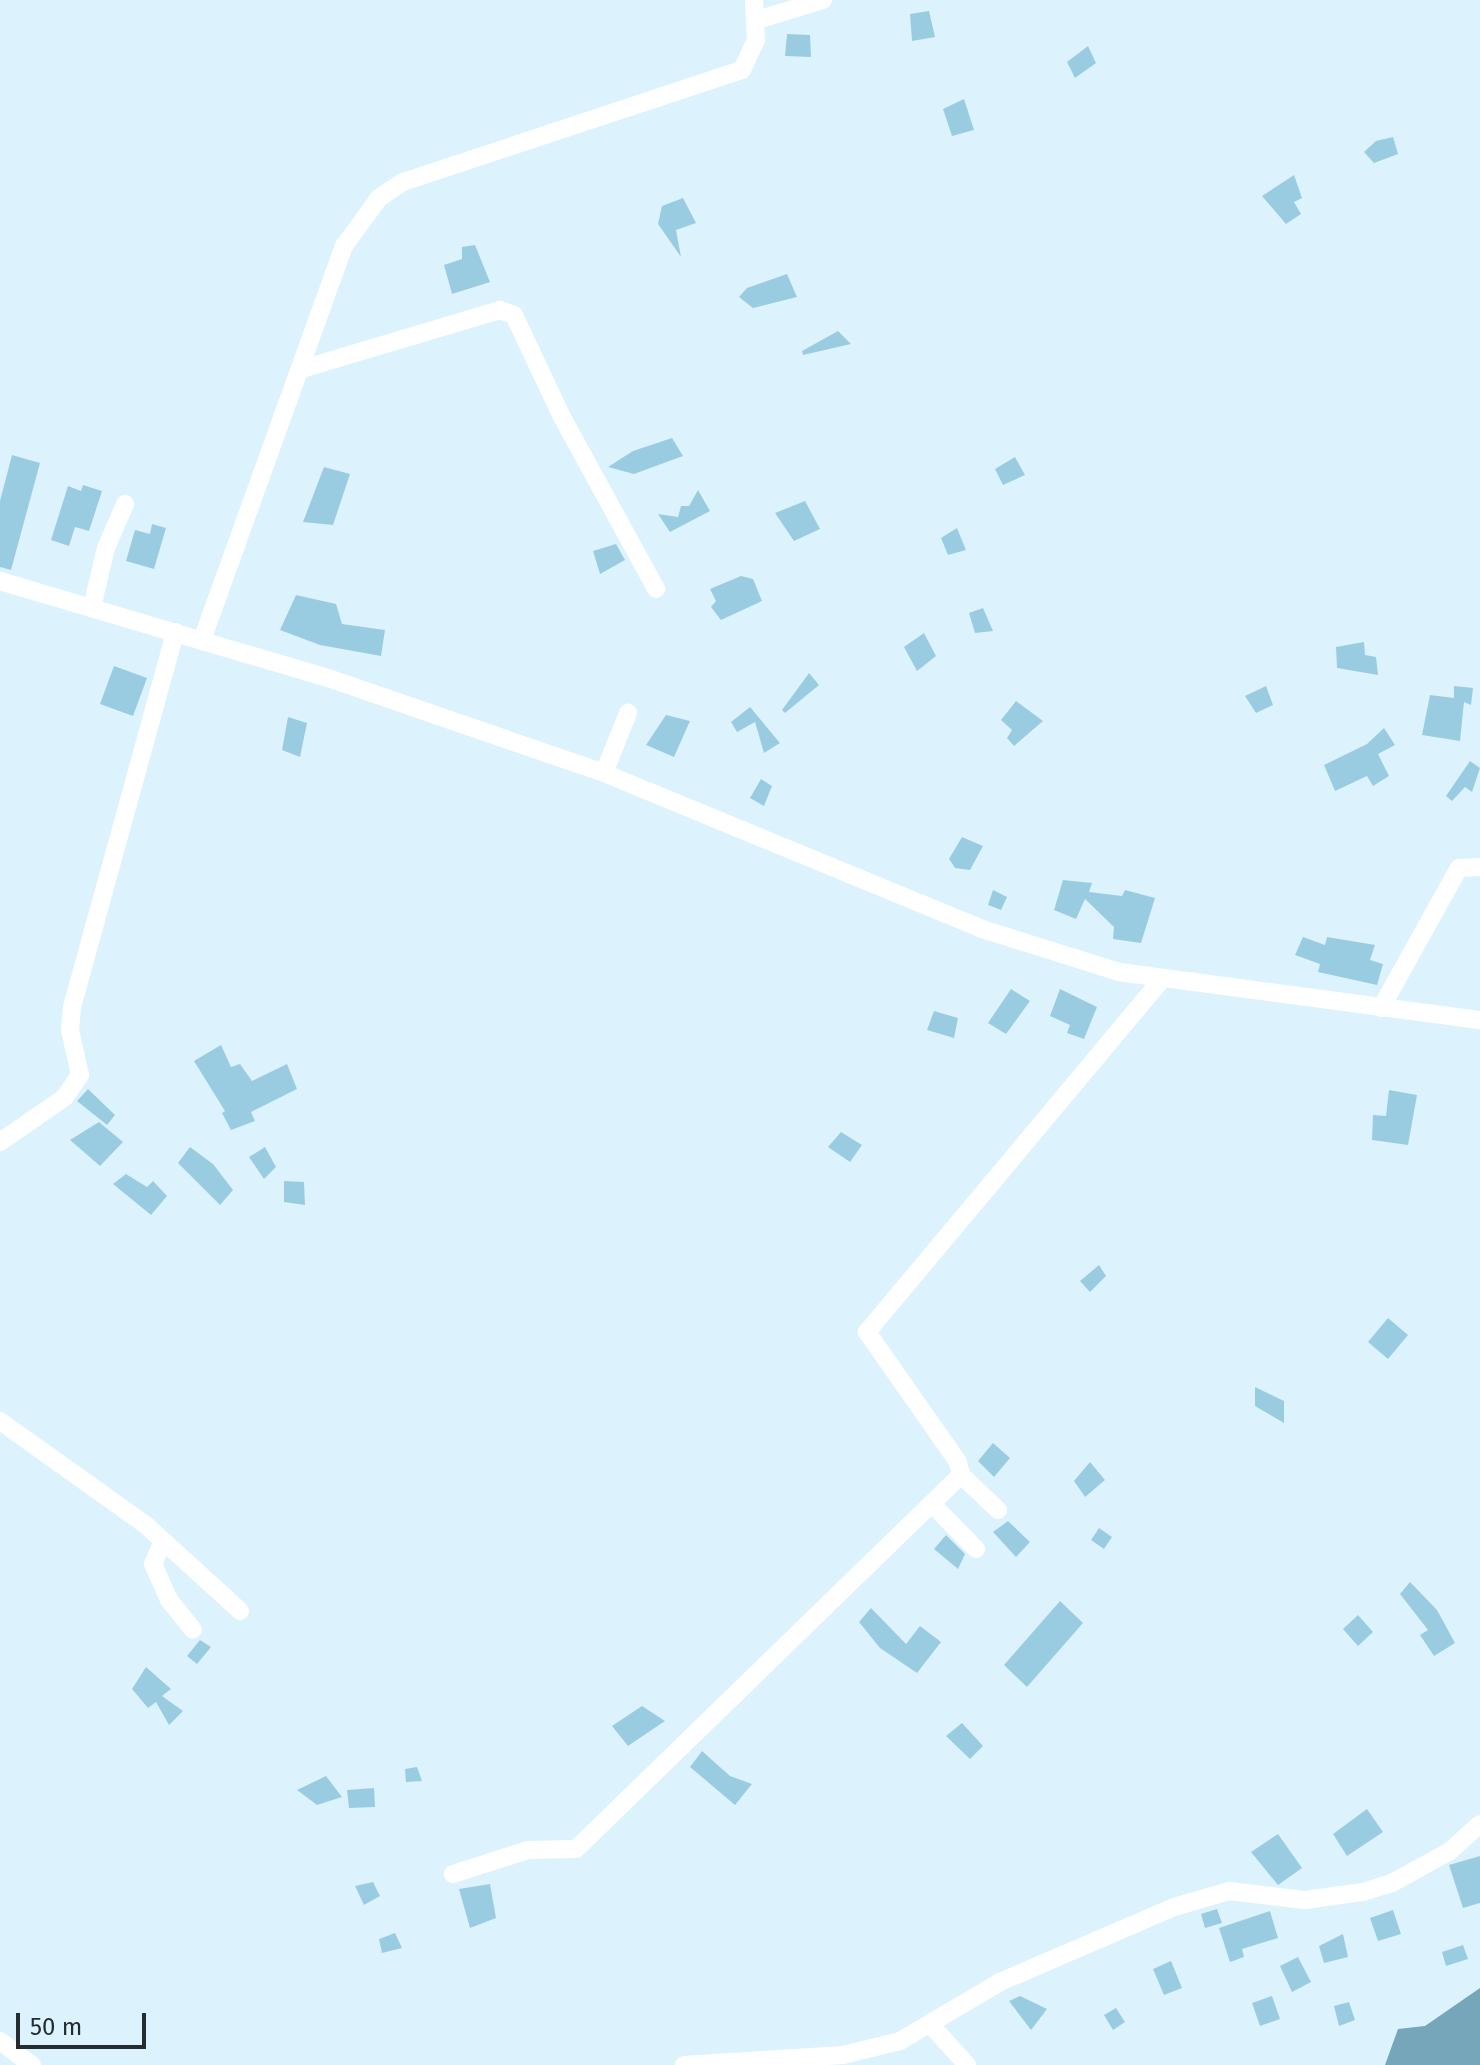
<!DOCTYPE html>
<style>
body{margin:0}
#map{position:relative;width:1480px;height:2065px;overflow:hidden;background:#dcf3fd;font-family:"Fira Sans",sans-serif}
div>[style]{position:absolute}
[style*='--x']{left:calc(var(--x)*1px);top:calc(var(--y)*1px);width:calc(var(--w)*1px);rotate:calc(var(--a)*1deg)}
.water>*{inset:0;background:#75a6ba}
.building>*{inset:0;background:#9acce1}
.minor>*{height:18px;margin:-9px;padding:0 9px;transform-origin:9px;border-radius:9px;background:#fff}
span{translate:-50% -50%;white-space:nowrap;text-align:center;line-height:1.15;-webkit-text-stroke:6px #dcf3fd;paint-order:stroke}
.scale{position:absolute;left:16px;top:2013px;width:130px;height:36px;box-sizing:border-box;border:4px solid #242c30;border-top:0;padding-left:10px;font-size:24px;line-height:28px;white-space:nowrap;color:#242c30;-webkit-text-stroke:6px #dcf3fd;paint-order:stroke}
</style>
<div id="map">
<div class="water">
<i style="clip-path:polygon(1480px 1988px,1480px 2065px,1385px 2065px,1398px 2029px,1425px 2026px)"></i>
</div>
<div class="building">
<i style="clip-path:polygon(929px 11px,935px 37px,912px 41px,910px 14px)"></i>
<i style="clip-path:polygon(787px 34px,810px 35px,811px 57px,785px 56px)"></i>
<i style="clip-path:polygon(1088px 46px,1096px 63px,1075px 78px,1067px 62px)"></i>
<i style="clip-path:polygon(964px 99px,974px 130px,952px 136px,943px 109px)"></i>
<i style="clip-path:polygon(1393px 137px,1398px 154px,1374px 163px,1364px 152px,1376px 141px)"></i>
<i style="clip-path:polygon(1294px 175px,1302px 198px,1294px 202px,1301px 214px,1286px 224px,1262px 196px)"></i>
<i style="clip-path:polygon(683px 198px,696px 223px,676px 230px,681px 257px,658px 224px,662px 206px)"></i>
<i style="clip-path:polygon(475px 245px,490px 282px,452px 294px,444px 265px,462px 259px,462px 247px)"></i>
<i style="clip-path:polygon(787px 274px,797px 297px,753px 308px,739px 297px,747px 288px)"></i>
<i style="clip-path:polygon(838px 331px,851px 344px,803px 355px,802px 351px)"></i>
<i style="clip-path:polygon(672px 438px,683px 456px,634px 474px,608px 467px,633px 451px)"></i>
<i style="clip-path:polygon(12px 455px,40px 463px,11px 570px,0 567px,0 501px)"></i>
<i style="clip-path:polygon(1015px 457px,1025px 475px,1003px 485px,995px 469px)"></i>
<i style="clip-path:polygon(324px 467px,350px 474px,333px 525px,303px 522px)"></i>
<i style="clip-path:polygon(83px 485px,102px 491px,89px 531px,75px 527px,69px 546px,51px 540px,68px 486px,81px 491px)"></i>
<i style="clip-path:polygon(698px 490px,710px 511px,670px 532px,658px 514px,678px 517px,681px 506px,689px 506px)"></i>
<i style="clip-path:polygon(805px 501px,820px 529px,794px 541px,775px 513px)"></i>
<i style="clip-path:polygon(152px 524px,166px 528px,154px 569px,126px 561px,135px 530px,150px 534px)"></i>
<i style="clip-path:polygon(957px 528px,966px 550px,948px 555px,941px 538px)"></i>
<i style="clip-path:polygon(616px 544px,625px 560px,600px 574px,593px 551px)"></i>
<i style="clip-path:polygon(741px 576px,753px 579px,762px 601px,721px 620px,711px 607px,716px 601px,710px 589px)"></i>
<i style="clip-path:polygon(296px 595px,336px 604px,342px 624px,385px 630px,381px 656px,320px 645px,280px 630px)"></i>
<i style="clip-path:polygon(983px 608px,993px 631px,975px 633px,969px 613px)"></i>
<i style="clip-path:polygon(924px 633px,936px 656px,917px 671px,904px 647px)"></i>
<i style="clip-path:polygon(1364px 642px,1365px 655px,1376px 657px,1378px 675px,1337px 668px,1336px 647px)"></i>
<i style="clip-path:polygon(114px 666px,147px 678px,133px 716px,100px 704px)"></i>
<i style="clip-path:polygon(809px 673px,819px 685px,785px 713px,782px 710px)"></i>
<i style="clip-path:polygon(1266px 686px,1273px 705px,1256px 713px,1245px 696px)"></i>
<i style="clip-path:polygon(1454px 686px,1473px 688px,1471px 705px,1464px 702px,1460px 741px,1422px 735px,1430px 695px,1454px 698px)"></i>
<i style="clip-path:polygon(1016px 701px,1043px 721px,1014px 746px,1007px 738px,1012px 730px,1001px 720px)"></i>
<i style="clip-path:polygon(750px 707px,780px 743px,764px 753px,755px 722px,737px 732px,731px 722px)"></i>
<i style="clip-path:polygon(666px 715px,690px 721px,674px 757px,646px 745px)"></i>
<i style="clip-path:polygon(288px 717px,307px 723px,300px 757px,282px 750px)"></i>
<i style="clip-path:polygon(1384px 728px,1395px 745px,1378px 754px,1389px 776px,1373px 786px,1367px 776px,1335px 791px,1324px 765px,1367px 744px)"></i>
<i style="clip-path:polygon(1470px 761px,1480px 768px,1472px 792px,1465px 787px,1452px 801px,1446px 796px)"></i>
<i style="clip-path:polygon(761px 779px,772px 786px,764px 806px,750px 798px)"></i>
<i style="clip-path:polygon(962px 837px,983px 846px,970px 870px,955px 868px,949px 859px)"></i>
<i style="clip-path:polygon(1063px 880px,1092px 883px,1089px 892px,1122px 896px,1125px 890px,1155px 898px,1141px 943px,1113px 939px,1114px 927px,1085px 899px,1076px 919px,1054px 910px)"></i>
<i style="clip-path:polygon(993px 890px,1007px 897px,1001px 910px,988px 905px)"></i>
<i style="clip-path:polygon(1303px 937px,1325px 945px,1327px 937px,1375px 945px,1370px 960px,1383px 964px,1377px 985px,1318px 972px,1320px 964px,1295px 955px)"></i>
<i style="clip-path:polygon(1011px 989px,1030px 1001px,1006px 1034px,988px 1023px)"></i>
<i style="clip-path:polygon(1060px 989px,1097px 1007px,1084px 1039px,1067px 1033px,1070px 1025px,1050px 1016px)"></i>
<i style="clip-path:polygon(934px 1011px,958px 1018px,954px 1038px,927px 1030px)"></i>
<i style="clip-path:polygon(221px 1045px,231px 1067px,240px 1064px,252px 1081px,287px 1064px,297px 1089px,251px 1112px,255px 1121px,231px 1130px,222px 1113px,225px 1111px,194px 1061px)"></i>
<i style="clip-path:polygon(88px 1089px,115px 1115px,107px 1125px,77px 1101px)"></i>
<i style="clip-path:polygon(1389px 1090px,1417px 1095px,1408px 1145px,1372px 1140px,1373px 1115px,1386px 1116px)"></i>
<i style="clip-path:polygon(99px 1122px,123px 1142px,100px 1166px,70px 1140px)"></i>
<i style="clip-path:polygon(841px 1132px,862px 1145px,850px 1162px,828px 1147px)"></i>
<i style="clip-path:polygon(190px 1147px,213px 1164px,233px 1190px,220px 1205px,178px 1163px)"></i>
<i style="clip-path:polygon(265px 1147px,276px 1167px,264px 1179px,249px 1157px)"></i>
<i style="clip-path:polygon(126px 1174px,147px 1187px,153px 1181px,167px 1196px,151px 1215px,113px 1184px)"></i>
<i style="clip-path:polygon(284px 1181px,304px 1182px,305px 1205px,284px 1202px)"></i>
<i style="clip-path:polygon(1099px 1265px,1106px 1276px,1090px 1292px,1080px 1281px)"></i>
<i style="clip-path:polygon(1388px 1318px,1408px 1335px,1388px 1359px,1368px 1342px)"></i>
<i style="clip-path:polygon(1255px 1387px,1284px 1401px,1284px 1423px,1255px 1406px)"></i>
<i style="clip-path:polygon(993px 1443px,1010px 1458px,994px 1477px,978px 1461px)"></i>
<i style="clip-path:polygon(1090px 1462px,1105px 1480px,1085px 1497px,1074px 1481px)"></i>
<i style="clip-path:polygon(1008px 1521px,1030px 1542px,1016px 1557px,993px 1532px)"></i>
<i style="clip-path:polygon(1099px 1528px,1112px 1537px,1104px 1549px,1091px 1540px)"></i>
<i style="clip-path:polygon(946px 1535px,965px 1554px,958px 1569px,934px 1549px)"></i>
<i style="clip-path:polygon(1410px 1582px,1437px 1610px,1455px 1643px,1434px 1656px,1420px 1635px,1428px 1630px,1400px 1594px)"></i>
<i style="clip-path:polygon(1060px 1601px,1083px 1623px,1027px 1687px,1004px 1665px)"></i>
<i style="clip-path:polygon(871px 1608px,906px 1644px,920px 1626px,941px 1642px,917px 1673px,880px 1648px,859px 1622px)"></i>
<i style="clip-path:polygon(1358px 1615px,1373px 1632px,1358px 1646px,1343px 1629px)"></i>
<i style="clip-path:polygon(200px 1640px,211px 1647px,197px 1664px,187px 1656px)"></i>
<i style="clip-path:polygon(146px 1667px,171px 1689px,162px 1696px,183px 1711px,169px 1725px,156px 1702px,148px 1708px,132px 1689px)"></i>
<i style="clip-path:polygon(642px 1706px,665px 1721px,628px 1746px,612px 1726px)"></i>
<i style="clip-path:polygon(962px 1723px,983px 1746px,970px 1759px,946px 1736px)"></i>
<i style="clip-path:polygon(702px 1751px,730px 1776px,752px 1784px,735px 1805px,690px 1767px)"></i>
<i style="clip-path:polygon(417px 1767px,422px 1781px,406px 1782px,405px 1769px)"></i>
<i style="clip-path:polygon(326px 1776px,342px 1797px,317px 1805px,297px 1790px)"></i>
<i style="clip-path:polygon(374px 1788px,375px 1807px,349px 1808px,347px 1790px)"></i>
<i style="clip-path:polygon(1367px 1809px,1383px 1832px,1347px 1856px,1333px 1834px)"></i>
<i style="clip-path:polygon(1278px 1834px,1302px 1868px,1278px 1885px,1251px 1852px)"></i>
<i style="clip-path:polygon(1480px 1856px,1480px 1903px,1463px 1908px,1449px 1865px)"></i>
<i style="clip-path:polygon(373px 1882px,380px 1896px,364px 1905px,355px 1886px)"></i>
<i style="clip-path:polygon(490px 1884px,496px 1918px,470px 1928px,459px 1889px)"></i>
<i style="clip-path:polygon(1217px 1909px,1222px 1923px,1205px 1928px,1201px 1914px)"></i>
<i style="clip-path:polygon(1393px 1910px,1401px 1934px,1378px 1941px,1370px 1918px)"></i>
<i style="clip-path:polygon(1270px 1911px,1278px 1938px,1242px 1949px,1244px 1957px,1230px 1962px,1219px 1928px)"></i>
<i style="clip-path:polygon(395px 1933px,402px 1948px,382px 1953px,379px 1939px)"></i>
<i style="clip-path:polygon(1343px 1934px,1348px 1957px,1324px 1963px,1319px 1946px)"></i>
<i style="clip-path:polygon(1463px 1945px,1468px 1959px,1446px 1966px,1442px 1952px)"></i>
<i style="clip-path:polygon(1298px 1957px,1311px 1982px,1292px 1992px,1280px 1966px)"></i>
<i style="clip-path:polygon(1171px 1961px,1182px 1988px,1164px 1995px,1153px 1969px)"></i>
<i style="clip-path:polygon(1020px 1996px,1047px 2009px,1031px 2030px,1009px 2001px)"></i>
<i style="clip-path:polygon(1272px 1996px,1280px 2019px,1260px 2026px,1252px 2003px)"></i>
<i style="clip-path:polygon(1349px 2002px,1355px 2020px,1339px 2026px,1334px 2006px)"></i>
<i style="clip-path:polygon(1116px 2008px,1125px 2022px,1113px 2030px,1104px 2015px)"></i>
</div>
<div class="minor">
<i style="--x:757;--y:20;--w:69;--a:-16.9"></i>
<i style="--x:302;--y:369;--w:207;--a:-16.6"></i>
<i style="--x:500;--y:310;--w:15;--a:20"></i>
<i style="--x:514;--y:315;--w:113;--a:64.8"></i>
<i style="--x:562;--y:417;--w:196;--a:61.3"></i>
<i style="--x:0;--y:581;--w:345;--a:16.5"></i>
<i style="--x:331;--y:679;--w:289;--a:19"></i>
<i style="--x:604;--y:773;--w:409;--a:22.4"></i>
<i style="--x:982;--y:929;--w:144;--a:17.4"></i>
<i style="--x:1119;--y:972;--w:364;--a:7.6"></i>
<i style="--x:92;--y:607;--w:61;--a:-76.7"></i>
<i style="--x:106;--y:548;--w:48;--a:-66.6"></i>
<i style="--x:202;--y:640;--w:419;--a:-70.2"></i>
<i style="--x:344;--y:246;--w:59;--a:-53.9"></i>
<i style="--x:379;--y:198;--w:29;--a:-34"></i>
<i style="--x:403;--y:182;--w:357;--a:-18.3"></i>
<i style="--x:742;--y:70;--w:33;--a:-65"></i>
<i style="--x:756;--y:40;--w:40;--a:-92.9"></i>
<i style="--x:604;--y:773;--w:65;--a:-68.2"></i>
<i style="--x:1381;--y:1008;--w:160;--a:-60.9"></i>
<i style="--x:1459;--y:868;--w:21;--a:-3"></i>
<i style="--x:0;--y:1142;--w:79;--a:-34.7"></i>
<i style="--x:65;--y:1097;--w:27;--a:-56"></i>
<i style="--x:80;--y:1075;--w:46;--a:-102.5"></i>
<i style="--x:70;--y:1030;--w:23;--a:-85"></i>
<i style="--x:72;--y:1007;--w:389;--a:-74.6"></i>
<i style="--x:0;--y:1421;--w:181;--a:35.5"></i>
<i style="--x:147;--y:1526;--w:126;--a:42.4"></i>
<i style="--x:961;--y:1475;--w:51;--a:43.4"></i>
<i style="--x:932;--y:1504;--w:63;--a:45.6"></i>
<i style="--x:162;--y:1543;--w:23;--a:113"></i>
<i style="--x:153;--y:1564;--w:39;--a:66"></i>
<i style="--x:169;--y:1600;--w:38;--a:51"></i>
<i style="--x:453;--y:1874;--w:79;--a:-17.7"></i>
<i style="--x:528;--y:1850;--w:48;--a:-1.2"></i>
<i style="--x:576;--y:1849;--w:537;--a:-44.17"></i>
<i style="--x:961;--y:1475;--w:13;--a:-103"></i>
<i style="--x:958;--y:1462;--w:159;--a:-125"></i>
<i style="--x:867;--y:1332;--w:458;--a:-50.1"></i>
<i style="--x:930;--y:2024;--w:55;--a:47.9"></i>
<i style="--x:0;--y:2041;--w:40;--a:37"></i>
<i style="--x:684;--y:2065;--w:159;--a:-3.6"></i>
<i style="--x:843;--y:2055;--w:59;--a:-13.8"></i>
<i style="--x:900;--y:2041;--w:116;--a:-30.5"></i>
<i style="--x:1000;--y:1982;--w:189;--a:-23.3"></i>
<i style="--x:1174;--y:1907;--w:57;--a:-16.2"></i>
<i style="--x:1229;--y:1891;--w:77;--a:6.8"></i>
<i style="--x:1305;--y:1900;--w:59;--a:-7.9"></i>
<i style="--x:1363;--y:1892;--w:30;--a:-17"></i>
<i style="--x:1392;--y:1883;--w:66;--a:-28.9"></i>
<i style="--x:1450;--y:1851;--w:40;--a:-42"></i>
</div>
<div class="scale">50 m</div>
</div>
